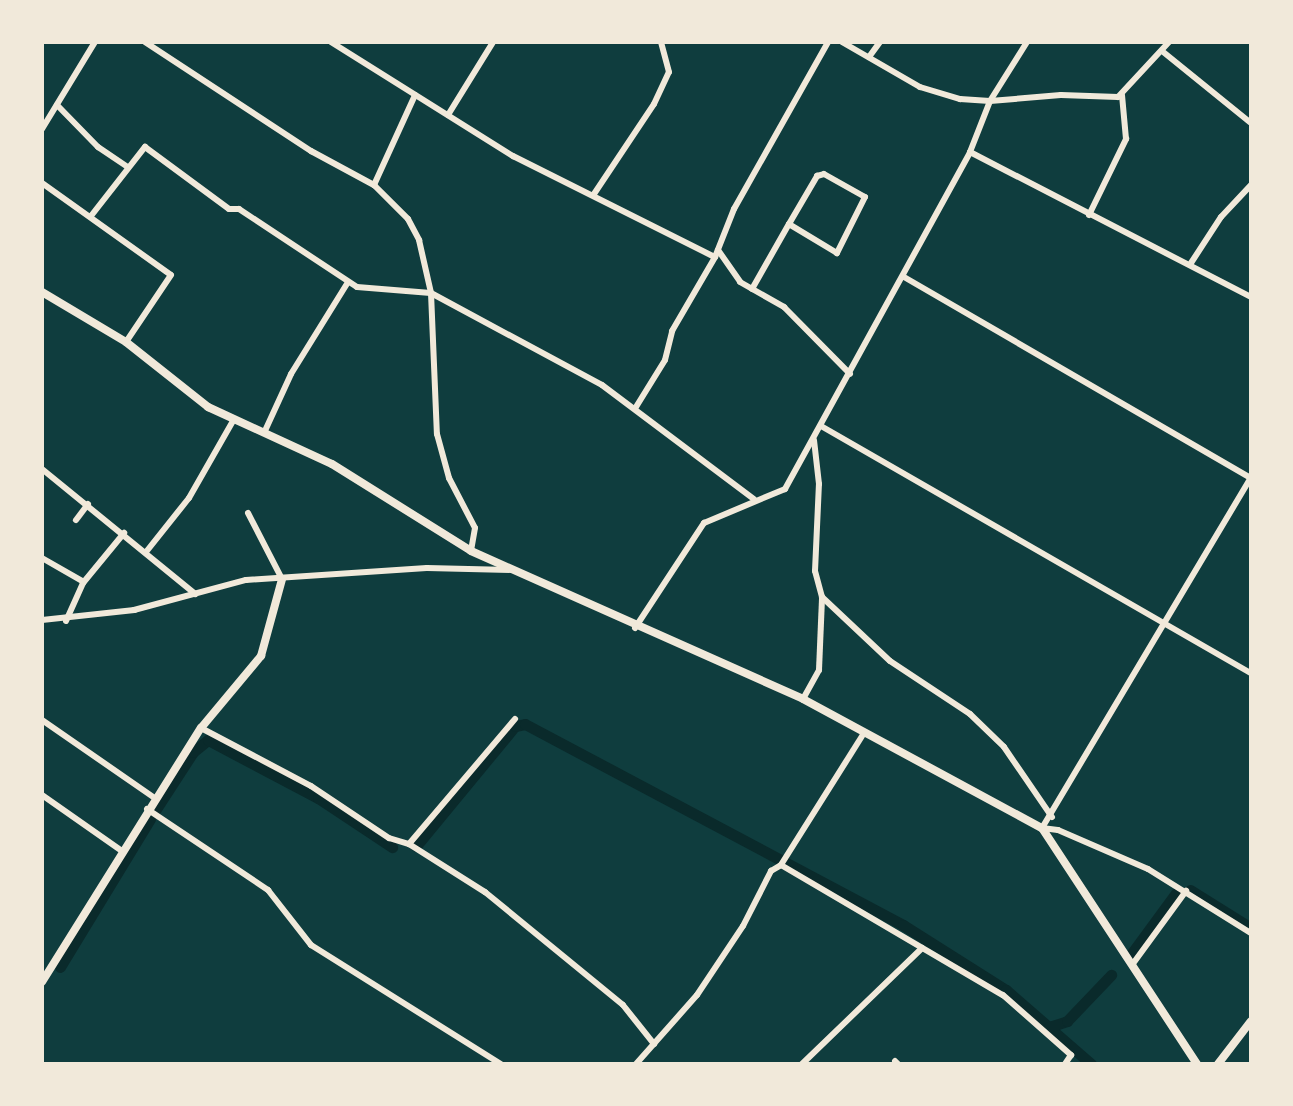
<!DOCTYPE html>
<style>
body{margin:0}
#map{position:relative;width:1293px;height:1106px;overflow:hidden;background:#0f3d3e;font-family:"Exo 2",sans-serif}
div>[style]{position:absolute}
[style*='--x']{left:calc(var(--x)*1px);top:calc(var(--y)*1px);width:calc(var(--w)*1px);rotate:calc(var(--a)*1deg)}
.canal>*{height:11px;margin:-5.5px;padding:0 5.5px;transform-origin:5.5px;border-radius:5.5px;background:#0a2a2b}
.minor>*{height:6px;margin:-3px;padding:0 3px;transform-origin:3px;border-radius:3px;background:#f1e9da}
.tertiary>*{height:8px;margin:-4px;padding:0 4px;transform-origin:4px;border-radius:4px;background:#f1e9da}
span{translate:-50% -50%;white-space:nowrap;text-align:center;line-height:1.15;-webkit-text-stroke:8px #f1e9da;paint-order:stroke}
.frame{position:absolute;inset:0;border:44px solid #f1e9da;pointer-events:none}
</style>
<div id="map">
<div class="canal">
<i style="--x:156;--y:809;--w:68;--a:-57"></i>
<i style="--x:193;--y:752;--w:19;--a:-39"></i>
<i style="--x:208;--y:740;--w:124;--a:27.8"></i>
<i style="--x:318;--y:798;--w:89;--a:33.5"></i>
<i style="--x:416;--y:846;--w:156;--a:-50.5"></i>
<i style="--x:515;--y:726;--w:10;--a:-11"></i>
<i style="--x:525;--y:724;--w:428;--a:28"></i>
<i style="--x:903;--y:925;--w:122;--a:32.3"></i>
<i style="--x:1006;--y:990;--w:113;--a:41"></i>
<i style="--x:1190;--y:890;--w:72;--a:31.9"></i>
<i style="--x:1132;--y:953;--w:74;--a:-53.7"></i>
<i style="--x:60;--y:967;--w:173;--a:-58.7"></i>
<i style="--x:1049;--y:1027;--w:19;--a:-18"></i>
<i style="--x:1067;--y:1021;--w:64;--a:-46.3"></i>
</div>
<div class="minor">
<i style="--x:145;--y:42;--w:199;--a:33.3"></i>
<i style="--x:311;--y:151;--w:72;--a:28.4"></i>
<i style="--x:374;--y:185;--w:48;--a:45"></i>
<i style="--x:408;--y:219;--w:24;--a:62"></i>
<i style="--x:419;--y:240;--w:54;--a:77.2"></i>
<i style="--x:431;--y:293;--w:141;--a:87.6"></i>
<i style="--x:437;--y:434;--w:46;--a:74.7"></i>
<i style="--x:449;--y:478;--w:56;--a:62.5"></i>
<i style="--x:475;--y:528;--w:23;--a:100"></i>
<i style="--x:331;--y:42;--w:215;--a:32.1"></i>
<i style="--x:513;--y:156;--w:226;--a:26.6"></i>
<i style="--x:715;--y:257;--w:52;--a:-68.4"></i>
<i style="--x:734;--y:209;--w:192;--a:-60.6"></i>
<i style="--x:842;--y:42;--w:90;--a:30"></i>
<i style="--x:920;--y:87;--w:42;--a:16.7"></i>
<i style="--x:960;--y:99;--w:30;--a:4"></i>
<i style="--x:990;--y:101;--w:71;--a:-4.8"></i>
<i style="--x:1061;--y:95;--w:57;--a:2"></i>
<i style="--x:1118;--y:97;--w:75;--a:-47.2"></i>
<i style="--x:1162;--y:51;--w:114;--a:39"></i>
<i style="--x:869;--y:57;--w:19;--a:-54"></i>
<i style="--x:57;--y:105;--w:59;--a:45.7"></i>
<i style="--x:98;--y:147;--w:36;--a:34"></i>
<i style="--x:448;--y:115;--w:86;--a:-58.3"></i>
<i style="--x:42;--y:129;--w:102;--a:-58.7"></i>
<i style="--x:970;--y:152;--w:316;--a:27.3"></i>
<i style="--x:42;--y:183;--w:158;--a:35.5"></i>
<i style="--x:171;--y:275;--w:81;--a:123.9"></i>
<i style="--x:374;--y:185;--w:99;--a:-65.5"></i>
<i style="--x:594;--y:194;--w:108;--a:-56.3"></i>
<i style="--x:654;--y:104;--w:35;--a:-65"></i>
<i style="--x:669;--y:72;--w:31;--a:-105"></i>
<i style="--x:1089;--y:215;--w:85;--a:-64"></i>
<i style="--x:1126;--y:139;--w:44;--a:-95.2"></i>
<i style="--x:91;--y:216;--w:88;--a:-52"></i>
<i style="--x:145;--y:147;--w:104;--a:36.4"></i>
<i style="--x:229;--y:209;--w:10;--a:0"></i>
<i style="--x:239;--y:209;--w:141;--a:33.5"></i>
<i style="--x:357;--y:287;--w:74;--a:4.6"></i>
<i style="--x:431;--y:293;--w:194;--a:28.3"></i>
<i style="--x:602;--y:385;--w:190;--a:36.9"></i>
<i style="--x:718;--y:250;--w:39;--a:55"></i>
<i style="--x:740;--y:282;--w:51;--a:29.6"></i>
<i style="--x:784;--y:307;--w:94;--a:45.4"></i>
<i style="--x:1191;--y:263;--w:55;--a:-56.9"></i>
<i style="--x:1221;--y:217;--w:44;--a:-46.8"></i>
<i style="--x:904;--y:277;--w:401;--a:30.1"></i>
<i style="--x:752;--y:289;--w:75;--a:-60.4"></i>
<i style="--x:789;--y:224;--w:56;--a:-59.7"></i>
<i style="--x:817;--y:176;--w:7;--a:-16"></i>
<i style="--x:824;--y:174;--w:47;--a:29.3"></i>
<i style="--x:865;--y:197;--w:63;--a:116.6"></i>
<i style="--x:837;--y:253;--w:56;--a:-148.9"></i>
<i style="--x:636;--y:407;--w:55;--a:-58.3"></i>
<i style="--x:665;--y:360;--w:30;--a:-76"></i>
<i style="--x:672;--y:331;--w:86;--a:-59.8"></i>
<i style="--x:821;--y:426;--w:496;--a:29.9"></i>
<i style="--x:264;--y:433;--w:65;--a:-65.4"></i>
<i style="--x:291;--y:374;--w:108;--a:-58.2"></i>
<i style="--x:42;--y:469;--w:198;--a:39.2"></i>
<i style="--x:248;--y:513;--w:74;--a:62.7"></i>
<i style="--x:76;--y:520;--w:20;--a:-53"></i>
<i style="--x:146;--y:552;--w:69;--a:-51.5"></i>
<i style="--x:189;--y:498;--w:91;--a:-60.3"></i>
<i style="--x:42;--y:558;--w:48;--a:29.7"></i>
<i style="--x:822;--y:597;--w:93;--a:43.3"></i>
<i style="--x:890;--y:661;--w:96;--a:33.5"></i>
<i style="--x:970;--y:714;--w:47;--a:44.1"></i>
<i style="--x:1004;--y:747;--w:85;--a:55.6"></i>
<i style="--x:42;--y:620;--w:93;--a:-6.2"></i>
<i style="--x:134;--y:610;--w:116;--a:-15"></i>
<i style="--x:246;--y:580;--w:181;--a:-3.8"></i>
<i style="--x:427;--y:568;--w:85;--a:1.3"></i>
<i style="--x:66;--y:621;--w:42;--a:-65.9"></i>
<i style="--x:83;--y:583;--w:65;--a:-50.6"></i>
<i style="--x:635;--y:628;--w:126;--a:-56.7"></i>
<i style="--x:704;--y:523;--w:88;--a:-22.8"></i>
<i style="--x:785;--y:489;--w:384;--a:-61.2"></i>
<i style="--x:970;--y:152;--w:55;--a:-68.6"></i>
<i style="--x:990;--y:101;--w:70;--a:-57.9"></i>
<i style="--x:803;--y:699;--w:33;--a:-61"></i>
<i style="--x:819;--y:670;--w:73;--a:-87.6"></i>
<i style="--x:822;--y:597;--w:27;--a:-105"></i>
<i style="--x:815;--y:571;--w:87;--a:-87.4"></i>
<i style="--x:819;--y:484;--w:44;--a:-96.5"></i>
<i style="--x:42;--y:720;--w:139;--a:34.7"></i>
<i style="--x:201;--y:728;--w:124;--a:27.8"></i>
<i style="--x:311;--y:786;--w:94;--a:33.7"></i>
<i style="--x:389;--y:838;--w:21;--a:17"></i>
<i style="--x:409;--y:844;--w:164;--a:-49.7"></i>
<i style="--x:864;--y:733;--w:156;--a:122.2"></i>
<i style="--x:781;--y:865;--w:257;--a:30.4"></i>
<i style="--x:1003;--y:995;--w:91;--a:41.4"></i>
<i style="--x:1071;--y:1055;--w:11;--a:124"></i>
<i style="--x:42;--y:795;--w:98;--a:35"></i>
<i style="--x:147;--y:809;--w:146;--a:33.8"></i>
<i style="--x:268;--y:890;--w:70;--a:52"></i>
<i style="--x:311;--y:945;--w:224;--a:32.1"></i>
<i style="--x:1042;--y:828;--w:408;--a:-59.2"></i>
<i style="--x:1042;--y:828;--w:16;--a:7"></i>
<i style="--x:1058;--y:830;--w:98;--a:23.4"></i>
<i style="--x:1148;--y:869;--w:121;--a:31.9"></i>
<i style="--x:409;--y:844;--w:90;--a:32.3"></i>
<i style="--x:485;--y:892;--w:178;--a:39.3"></i>
<i style="--x:623;--y:1005;--w:50;--a:51.5"></i>
<i style="--x:1132;--y:965;--w:92;--a:-53.9"></i>
<i style="--x:895;--y:1061;--w:4;--a:45"></i>
<i style="--x:636;--y:1064;--w:92;--a:-48.5"></i>
<i style="--x:697;--y:995;--w:83;--a:-56.3"></i>
<i style="--x:743;--y:926;--w:62;--a:-63"></i>
<i style="--x:771;--y:871;--w:12;--a:-31"></i>
<i style="--x:802;--y:1064;--w:167;--a:-44"></i>
</div>
<div class="tertiary">
<i style="--x:42;--y:292;--w:98;--a:30.8"></i>
<i style="--x:126;--y:342;--w:105;--a:38.4"></i>
<i style="--x:208;--y:407;--w:136;--a:24.7"></i>
<i style="--x:332;--y:464;--w:164;--a:32"></i>
<i style="--x:471;--y:551;--w:363;--a:24"></i>
<i style="--x:803;--y:699;--w:272;--a:28.4"></i>
<i style="--x:1042;--y:828;--w:282;--a:56.7"></i>
<i style="--x:42;--y:982;--w:300;--a:-58"></i>
<i style="--x:201;--y:728;--w:94;--a:-50.2"></i>
<i style="--x:261;--y:656;--w:80;--a:-74.7"></i>
<i style="--x:1218;--y:1064;--w:54;--a:-52.5"></i>
</div>
<div class="frame"></div>
</div>
